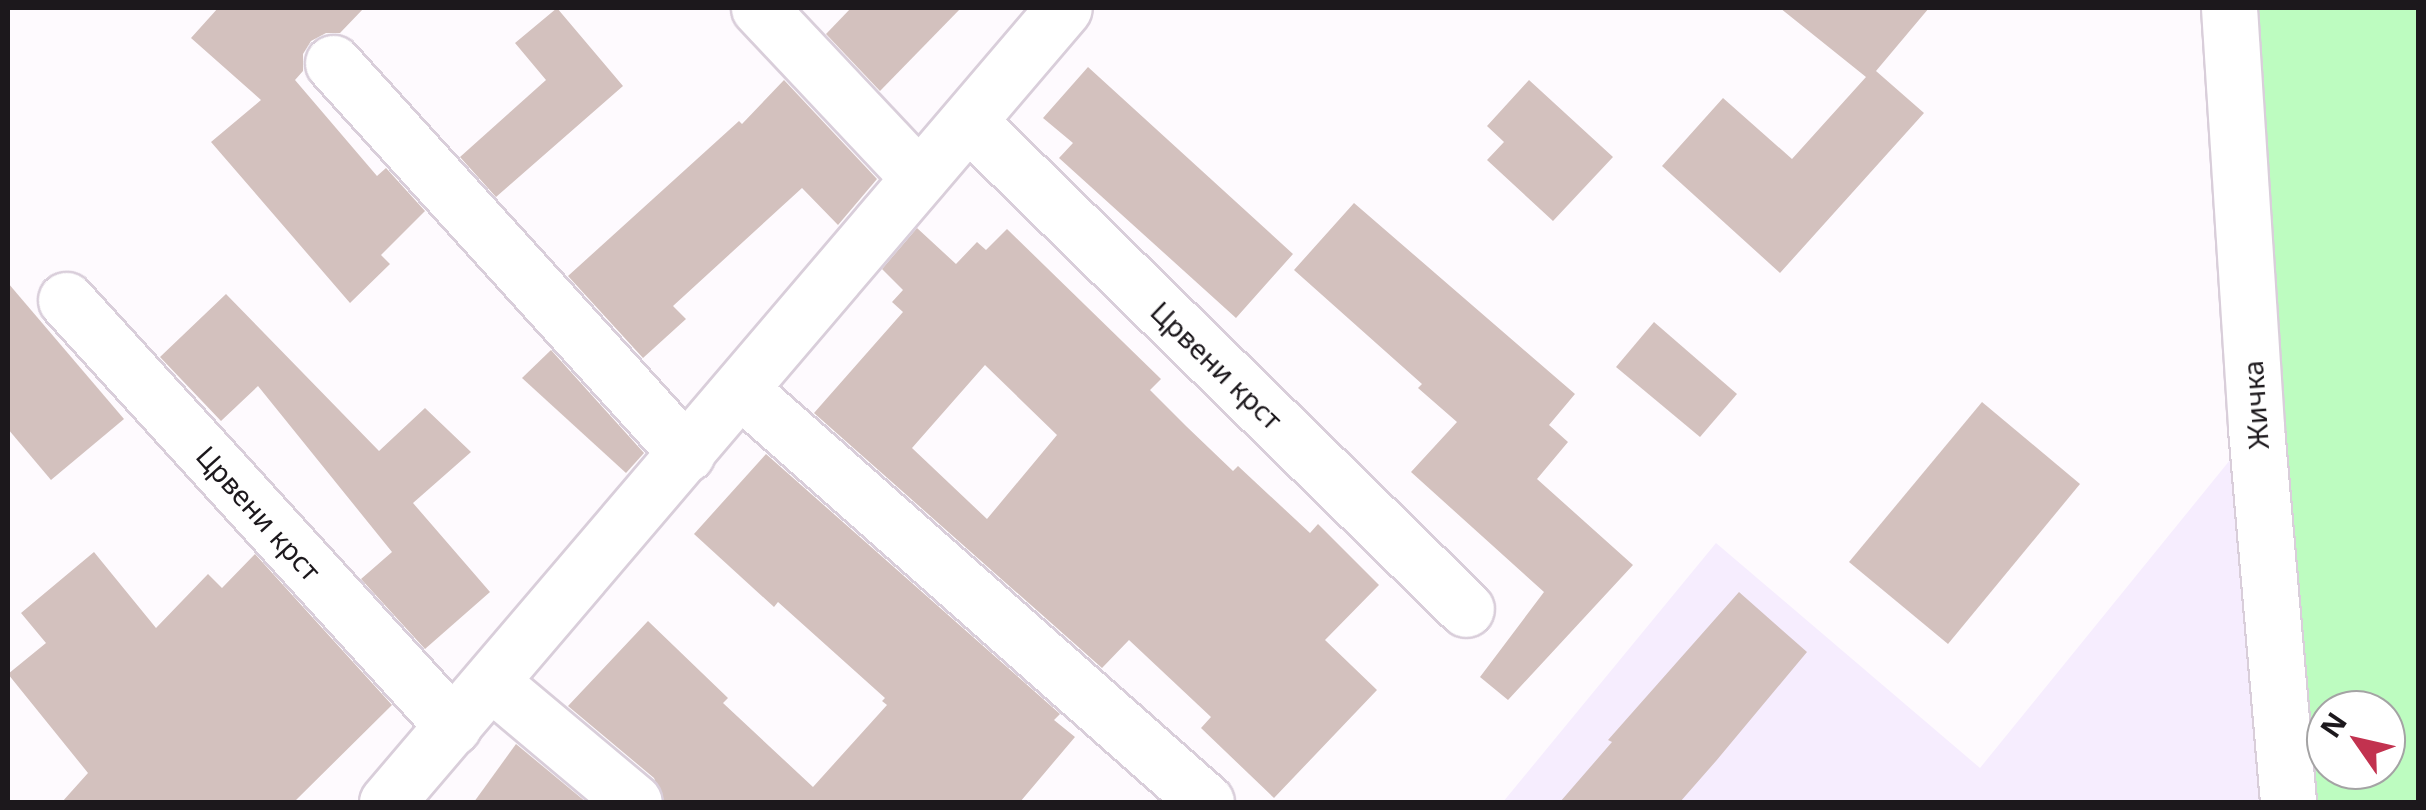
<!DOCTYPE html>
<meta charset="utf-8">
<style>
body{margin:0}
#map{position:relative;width:2426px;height:810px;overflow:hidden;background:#fefafe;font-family:"Noto Sans",sans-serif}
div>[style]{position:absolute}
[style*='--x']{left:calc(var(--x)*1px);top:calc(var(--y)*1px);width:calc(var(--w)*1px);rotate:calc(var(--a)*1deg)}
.industrial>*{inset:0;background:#f6edfe}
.green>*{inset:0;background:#bdfcc0}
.building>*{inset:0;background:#d3c1be}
.roads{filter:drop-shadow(2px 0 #d9ceda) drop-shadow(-2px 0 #d9ceda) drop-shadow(0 2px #d9ceda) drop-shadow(0 -2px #d9ceda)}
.minor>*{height:55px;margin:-27.5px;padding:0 27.5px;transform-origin:27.5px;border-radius:27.5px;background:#fff}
.secondary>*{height:55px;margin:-27.5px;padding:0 27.5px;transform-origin:27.5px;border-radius:27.5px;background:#fff}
span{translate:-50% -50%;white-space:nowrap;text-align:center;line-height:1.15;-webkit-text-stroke:8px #fff;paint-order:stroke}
.street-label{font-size:28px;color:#1c181c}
.frame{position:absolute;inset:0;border:10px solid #1c181c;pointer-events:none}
.north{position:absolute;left:2306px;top:690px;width:100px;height:100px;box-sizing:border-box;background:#fff;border:2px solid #a4a3a4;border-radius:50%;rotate:304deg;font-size:28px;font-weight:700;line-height:40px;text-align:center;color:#1c181c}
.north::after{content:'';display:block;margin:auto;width:35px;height:45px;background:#c2324f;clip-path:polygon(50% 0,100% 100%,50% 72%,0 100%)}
</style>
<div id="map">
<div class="industrial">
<i style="clip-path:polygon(2256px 428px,2288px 802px,1503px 802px,1716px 543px,1980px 768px)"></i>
</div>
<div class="green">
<i style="clip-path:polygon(evenodd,2230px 8px,2418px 8px,2418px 802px,2288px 802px,2230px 8px,2326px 710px,2386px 710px,2386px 770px,2326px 770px,2326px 710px)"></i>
</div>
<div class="building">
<i style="clip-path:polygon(218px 8px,364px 8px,340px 33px,326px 33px,311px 41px,303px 54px,303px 71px,295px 80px,377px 176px,386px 168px,425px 211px,381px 255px,390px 264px,350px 303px,211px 142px,261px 100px,191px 38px)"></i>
<i style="clip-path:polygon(557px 8px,623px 86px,496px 197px,460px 157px,546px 80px,515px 43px)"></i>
<i style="clip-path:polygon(851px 8px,961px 8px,880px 91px,826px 34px)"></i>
<i style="clip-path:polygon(1780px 8px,1929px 8px,1876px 71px,1924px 113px,1780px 273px,1662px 166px,1723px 98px,1792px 159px,1866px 77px)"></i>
<i style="clip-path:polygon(1088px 67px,1293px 254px,1236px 318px,1059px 158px,1073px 143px,1043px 118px)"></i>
<i style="clip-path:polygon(784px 80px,877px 179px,838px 225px,802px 188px,673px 306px,686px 319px,643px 358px,568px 276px,739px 121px,742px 124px)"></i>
<i style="clip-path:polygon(1529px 80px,1613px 157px,1553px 221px,1487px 160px,1504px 142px,1487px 126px)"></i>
<i style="clip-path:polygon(1354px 203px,1575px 394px,1549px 425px,1568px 442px,1537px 479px,1633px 565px,1508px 700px,1480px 677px,1544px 592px,1411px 472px,1457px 422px,1418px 388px,1422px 384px,1294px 270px)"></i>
<i style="clip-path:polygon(evenodd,917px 228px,956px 264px,977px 242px,986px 250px,1007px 229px,1161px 379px,1150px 390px,1186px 426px,1233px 471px,1238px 466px,1310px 533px,1318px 524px,1379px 585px,1325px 640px,1377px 690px,1274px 798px,1201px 728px,1211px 717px,1129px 640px,1102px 668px,814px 413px,903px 312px,892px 302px,903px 290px,882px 269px,917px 228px,985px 365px,1057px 435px,987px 519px,912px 448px,985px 365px)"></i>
<i style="clip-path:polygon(8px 283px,124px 419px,51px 480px,8px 429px)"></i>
<i style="clip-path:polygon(226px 294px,379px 451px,425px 408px,471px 452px,413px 503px,490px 592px,425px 649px,361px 579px,392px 552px,258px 386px,221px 421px,160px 357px)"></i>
<i style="clip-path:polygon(1654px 322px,1737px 394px,1700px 437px,1616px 367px)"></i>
<i style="clip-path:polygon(551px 350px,644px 453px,626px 473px,522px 378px)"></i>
<i style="clip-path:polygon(1982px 402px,2080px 484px,1948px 644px,1849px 562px)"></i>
<i style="clip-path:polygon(766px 454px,1060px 714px,1054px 720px,1075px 737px,1020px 802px,664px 802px,654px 778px,568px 706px,648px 621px,728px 698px,723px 703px,813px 787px,887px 705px,882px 701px,885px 698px,778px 602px,774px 607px,694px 534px)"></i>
<i style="clip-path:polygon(94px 552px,156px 628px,208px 574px,222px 588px,255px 554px,392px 705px,294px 802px,62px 802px,88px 773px,8px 674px,46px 643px,21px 613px)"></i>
<i style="clip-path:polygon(1739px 592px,1807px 652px,1716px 761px,1680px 802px,1560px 802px,1612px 742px,1608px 740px)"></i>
<i style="clip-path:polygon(516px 744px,586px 802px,474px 802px)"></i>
</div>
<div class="roads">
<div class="minor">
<i style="--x:759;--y:8;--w:233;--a:46.7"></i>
<i style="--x:333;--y:63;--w:527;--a:47.84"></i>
<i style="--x:968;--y:121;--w:697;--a:44.42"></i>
<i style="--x:66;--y:300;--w:576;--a:47.75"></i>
<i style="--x:741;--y:390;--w:621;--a:41.54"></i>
<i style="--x:492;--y:683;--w:185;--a:40"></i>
<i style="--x:387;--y:802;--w:1043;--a:-49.55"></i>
</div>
<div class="secondary">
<i style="--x:2229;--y:8;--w:421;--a:86.3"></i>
<i style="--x:2256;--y:428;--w:375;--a:85.1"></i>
</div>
</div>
<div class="street-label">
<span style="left:1217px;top:365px;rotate:44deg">Црвени крст</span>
<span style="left:2255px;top:405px;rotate:-94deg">Жичка</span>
<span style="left:259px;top:513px;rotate:48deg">Црвени крст</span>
</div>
<div class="frame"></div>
<div class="north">N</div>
</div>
